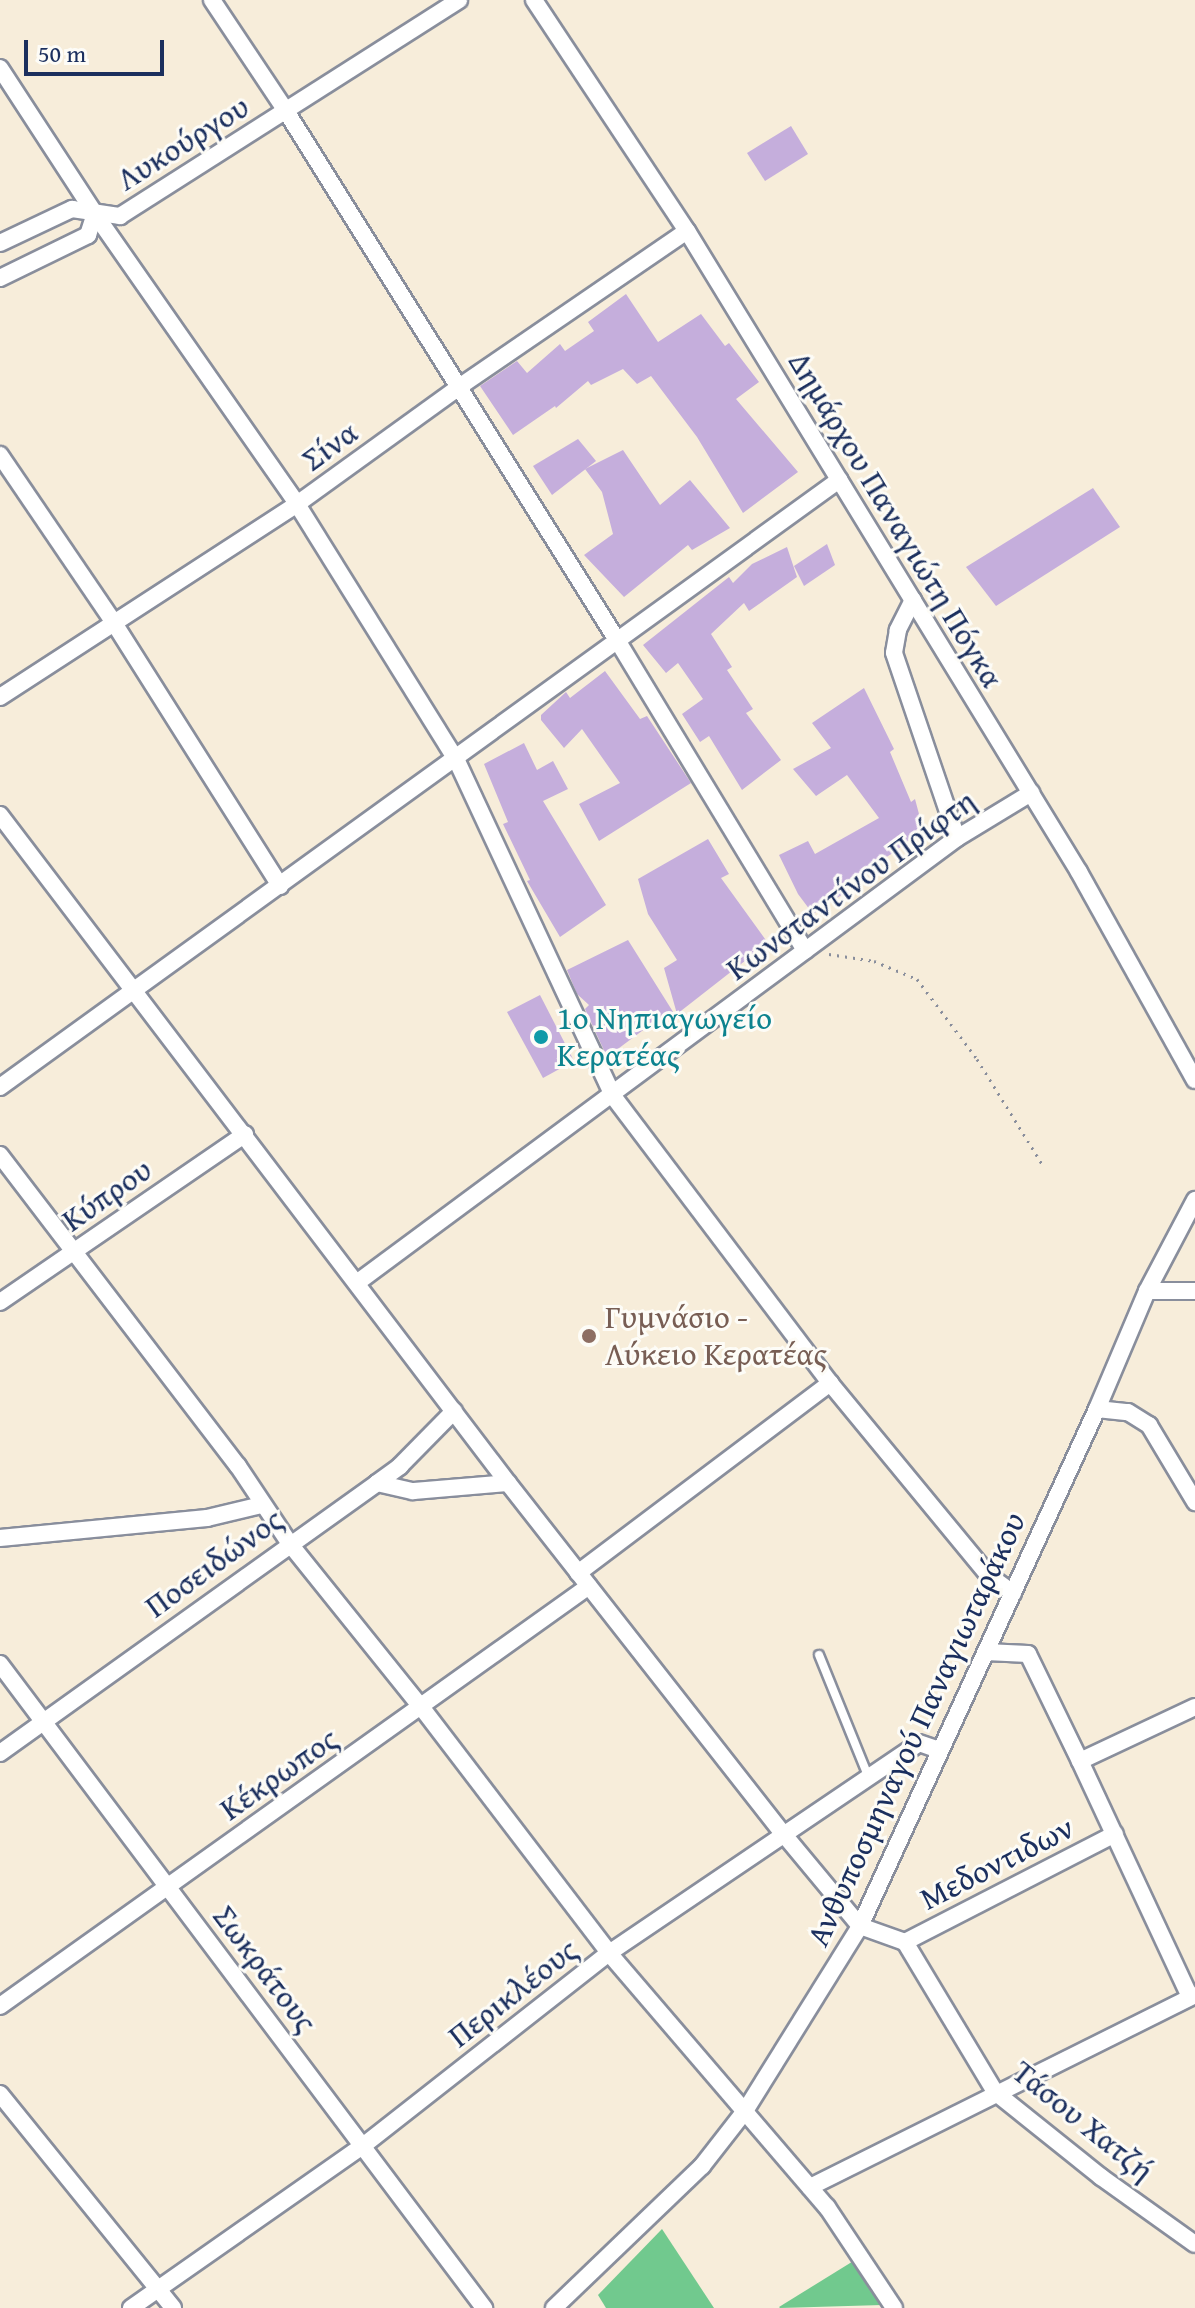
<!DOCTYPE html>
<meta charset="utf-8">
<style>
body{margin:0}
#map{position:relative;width:1195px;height:2308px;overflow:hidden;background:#f7edda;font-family:"Gentium Book Plus",serif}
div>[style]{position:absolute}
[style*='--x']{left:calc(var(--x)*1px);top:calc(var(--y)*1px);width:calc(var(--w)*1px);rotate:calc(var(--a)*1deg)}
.green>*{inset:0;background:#71c98e}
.building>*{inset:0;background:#c5aedc}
.path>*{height:3px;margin-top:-1.5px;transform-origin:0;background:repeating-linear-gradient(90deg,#898e9c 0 2px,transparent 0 8px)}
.roads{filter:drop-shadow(2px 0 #898e9c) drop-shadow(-2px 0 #898e9c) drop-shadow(0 2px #898e9c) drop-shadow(0 -2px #898e9c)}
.service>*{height:8px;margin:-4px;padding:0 4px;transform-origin:4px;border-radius:4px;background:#fff}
.minor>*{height:16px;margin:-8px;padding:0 8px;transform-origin:8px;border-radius:8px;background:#fff}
.dots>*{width:22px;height:22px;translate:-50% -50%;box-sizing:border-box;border:4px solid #fdfcf7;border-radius:50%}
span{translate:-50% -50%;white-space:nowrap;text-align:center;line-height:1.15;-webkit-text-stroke:6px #fdfcf7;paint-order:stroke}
.street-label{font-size:32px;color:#1b2f5e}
.culture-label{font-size:32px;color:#0d838f}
.left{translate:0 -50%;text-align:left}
.education-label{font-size:32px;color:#785e54}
.scale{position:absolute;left:24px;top:40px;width:140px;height:36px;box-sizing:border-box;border:4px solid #1b2f5e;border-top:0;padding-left:10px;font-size:24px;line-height:28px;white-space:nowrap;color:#1b2f5e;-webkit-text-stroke:6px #fdfcf7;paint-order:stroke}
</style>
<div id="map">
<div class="green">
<i style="clip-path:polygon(662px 2229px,714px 2308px,606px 2308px,598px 2295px)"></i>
<i style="clip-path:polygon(855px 2260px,882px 2305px,780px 2308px,779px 2307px)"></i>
</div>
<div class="building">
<i style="clip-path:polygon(791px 126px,808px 154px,765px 181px,747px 153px)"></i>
<i style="clip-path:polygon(626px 294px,658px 342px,701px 314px,725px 346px,729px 343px,759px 382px,736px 399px,798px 472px,743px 513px,697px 437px,651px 376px,637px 384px,623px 369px,591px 385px,588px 381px,556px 408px,555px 406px,513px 435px,480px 386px,517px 361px,527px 373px,560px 344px,565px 351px,594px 331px,588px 322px)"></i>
<i style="clip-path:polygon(578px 439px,596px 461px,552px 495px,533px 466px)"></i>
<i style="clip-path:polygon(623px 450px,660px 505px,690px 480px,730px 528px,692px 550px,688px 545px,624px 597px,584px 555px,613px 534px,602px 492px,585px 469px)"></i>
<i style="clip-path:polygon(1093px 488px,1120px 527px,996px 606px,966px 567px)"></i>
<i style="clip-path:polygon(827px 544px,835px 565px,804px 586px,794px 566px)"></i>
<i style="clip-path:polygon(787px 547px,797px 577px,749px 611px,744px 603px,711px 634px,732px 667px,727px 670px,753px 709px,746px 713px,781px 760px,742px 790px,709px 736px,700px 742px,682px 714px,703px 699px,678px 663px,666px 673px,643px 645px,729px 577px,733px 583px,752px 564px)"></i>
<i style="clip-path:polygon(605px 671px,640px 719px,647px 716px,691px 783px,599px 841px,579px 804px,620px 783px,582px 729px,564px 748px,541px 720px,541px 715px,566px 692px,570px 698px)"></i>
<i style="clip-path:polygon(864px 688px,894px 749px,890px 752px,911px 802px,915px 799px,923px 829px,893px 853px,838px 886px,843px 894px,813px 914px,798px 894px,779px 855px,808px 841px,815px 854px,879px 818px,847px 775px,816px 796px,793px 769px,831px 748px,812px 723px)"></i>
<i style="clip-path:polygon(524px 743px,537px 770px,553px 761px,568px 789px,543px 801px,606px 905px,560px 937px,527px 881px,530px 880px,503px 824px,508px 822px,484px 764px)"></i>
<i style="clip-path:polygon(708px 839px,729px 874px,721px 878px,768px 943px,677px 1014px,664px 968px,677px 960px,648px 914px,638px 879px)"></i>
<i style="clip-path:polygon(628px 940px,675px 1015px,654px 1030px,650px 1025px,607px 1057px,585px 1009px,589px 1005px,577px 994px,567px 970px)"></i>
<i style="clip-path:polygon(540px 995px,574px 1061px,543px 1078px,507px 1012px)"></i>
</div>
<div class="path">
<i style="--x:829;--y:954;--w:46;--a:8.8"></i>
<i style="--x:874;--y:961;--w:47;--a:22.7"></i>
<i style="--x:917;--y:979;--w:100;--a:53.1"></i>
<i style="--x:977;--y:1059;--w:127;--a:58.2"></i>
</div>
<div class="roads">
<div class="service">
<i style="--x:819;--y:1655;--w:133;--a:67.9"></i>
</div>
<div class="minor">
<i style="--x:212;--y:0;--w:133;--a:56.3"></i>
<i style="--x:286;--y:111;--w:624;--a:57.97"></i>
<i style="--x:617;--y:640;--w:363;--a:58.8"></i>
<i style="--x:534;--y:0;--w:277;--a:56.5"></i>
<i style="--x:687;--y:231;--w:751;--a:58.55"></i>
<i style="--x:1079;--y:872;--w:238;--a:60.9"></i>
<i style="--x:0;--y:68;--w:174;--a:56.9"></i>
<i style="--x:95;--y:214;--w:353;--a:55.1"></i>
<i style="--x:297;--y:504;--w:301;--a:58.1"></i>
<i style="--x:456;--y:759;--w:372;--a:65"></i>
<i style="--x:613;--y:1096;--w:360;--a:52.9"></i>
<i style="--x:830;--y:1383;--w:249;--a:50.5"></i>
<i style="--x:988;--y:1575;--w:31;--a:36"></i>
<i style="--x:0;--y:243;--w:80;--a:-25.3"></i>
<i style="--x:72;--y:209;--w:49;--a:8.3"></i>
<i style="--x:120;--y:216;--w:402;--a:-32.5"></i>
<i style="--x:0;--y:278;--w:98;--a:-26"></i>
<i style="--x:88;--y:235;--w:22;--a:-72"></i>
<i style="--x:0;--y:455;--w:203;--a:55.8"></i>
<i style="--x:114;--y:623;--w:311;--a:57.7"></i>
<i style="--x:913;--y:600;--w:34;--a:117"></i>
<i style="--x:898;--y:630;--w:23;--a:100"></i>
<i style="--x:894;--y:653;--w:195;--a:71.2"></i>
<i style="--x:0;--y:697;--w:354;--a:-33"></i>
<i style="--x:297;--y:504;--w:200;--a:-35.8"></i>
<i style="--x:459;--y:387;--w:276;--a:-34.4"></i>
<i style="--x:0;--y:815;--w:839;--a:52.75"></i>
<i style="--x:508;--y:1483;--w:450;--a:51.9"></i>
<i style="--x:786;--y:1837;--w:116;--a:50.3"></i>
<i style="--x:0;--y:1087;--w:1036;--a:-35.88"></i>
<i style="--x:0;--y:1155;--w:392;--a:52.6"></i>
<i style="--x:238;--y:1466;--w:94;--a:56.3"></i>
<i style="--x:290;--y:1544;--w:211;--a:51.2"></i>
<i style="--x:422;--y:1708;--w:308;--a:52.6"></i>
<i style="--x:609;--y:1953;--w:335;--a:49.4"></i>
<i style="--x:827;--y:2207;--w:121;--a:56.4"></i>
<i style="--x:358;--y:1282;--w:746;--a:-36.55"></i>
<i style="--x:957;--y:838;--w:87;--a:-31.3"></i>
<i style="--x:1147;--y:1291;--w:48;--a:0"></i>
<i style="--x:0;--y:1302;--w:297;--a:-34.4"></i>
<i style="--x:1097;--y:1409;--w:31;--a:6"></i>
<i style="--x:1128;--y:1412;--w:25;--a:32"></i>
<i style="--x:1149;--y:1425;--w:90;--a:59.1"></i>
<i style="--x:377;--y:1483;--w:37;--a:13"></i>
<i style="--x:413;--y:1491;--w:95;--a:-4.8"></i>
<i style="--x:0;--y:1538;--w:208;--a:-5.5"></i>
<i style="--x:207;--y:1518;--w:56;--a:-13.5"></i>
<i style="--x:578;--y:1573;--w:316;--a:-37"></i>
<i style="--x:986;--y:1652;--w:42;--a:2.7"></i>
<i style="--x:1028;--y:1654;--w:119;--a:64.1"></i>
<i style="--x:1080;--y:1761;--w:127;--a:-25.2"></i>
<i style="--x:0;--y:1664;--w:806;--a:53.07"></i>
<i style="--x:0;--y:1753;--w:464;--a:-35.6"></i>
<i style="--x:377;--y:1483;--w:29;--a:-36"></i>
<i style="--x:400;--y:1466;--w:77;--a:-45.5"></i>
<i style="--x:1080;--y:1761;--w:260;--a:65"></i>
<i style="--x:860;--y:1926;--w:48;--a:19.6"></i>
<i style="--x:905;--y:1942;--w:175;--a:59"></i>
<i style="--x:995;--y:2092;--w:136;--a:38.7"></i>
<i style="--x:1101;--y:2177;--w:115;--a:35.5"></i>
<i style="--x:905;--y:1942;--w:236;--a:-27.2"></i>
<i style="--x:0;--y:2006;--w:723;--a:-35.49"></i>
<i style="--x:0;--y:2094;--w:275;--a:51"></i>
<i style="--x:810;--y:2187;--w:430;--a:-26.5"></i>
<i style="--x:131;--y:2308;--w:284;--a:-35"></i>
<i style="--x:364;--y:2145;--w:311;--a:-38.1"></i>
<i style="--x:609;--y:1953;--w:374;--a:-34.1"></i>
<i style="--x:919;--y:1743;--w:21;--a:19"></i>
<i style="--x:554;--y:2308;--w:205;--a:-43.8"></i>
<i style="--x:702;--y:2166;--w:70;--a:-52"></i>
<i style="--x:745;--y:2111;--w:218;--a:-58.1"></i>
<i style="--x:860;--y:1926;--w:569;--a:-65.37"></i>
<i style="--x:1097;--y:1409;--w:128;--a:-67"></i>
<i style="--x:1147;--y:1291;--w:103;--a:-62.2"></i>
</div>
</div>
<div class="dots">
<i style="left:541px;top:1037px;background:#0f9aa8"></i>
<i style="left:589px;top:1336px;background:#8d6e63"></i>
</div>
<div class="street-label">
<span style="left:183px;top:143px;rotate:-32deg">Λυκούργου</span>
<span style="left:330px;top:446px;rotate:-36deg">Σίνα</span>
<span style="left:896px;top:520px;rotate:59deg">Δημάρχου Παναγιώτη Πόγκα</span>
<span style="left:851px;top:885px;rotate:-36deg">Κωνσταντίνου Πρίφτη</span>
<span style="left:107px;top:1195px;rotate:-35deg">Κύπρου</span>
<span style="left:214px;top:1563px;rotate:-36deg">Ποσειδώνος</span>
<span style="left:916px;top:1729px;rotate:-65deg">Ανθυποσμηναγού Παναγιωταράκου</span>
<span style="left:279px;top:1774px;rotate:-35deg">Κέκρωπος</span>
<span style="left:997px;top:1863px;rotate:-27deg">Μεδοντιδων</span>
<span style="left:265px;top:1969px;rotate:53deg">Σωκράτους</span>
<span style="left:513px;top:1993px;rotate:-38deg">Περικλέους</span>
<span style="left:1083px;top:2121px;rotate:39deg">Τάσου Χατζή</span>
</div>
<div class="culture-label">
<span class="left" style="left:557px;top:1037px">1ο Νηπιαγωγείο<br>Κερατέας</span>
</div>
<div class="education-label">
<span class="left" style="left:605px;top:1336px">Γυμνάσιο -<br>Λύκειο Κερατέας</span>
</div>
<div class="scale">50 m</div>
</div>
